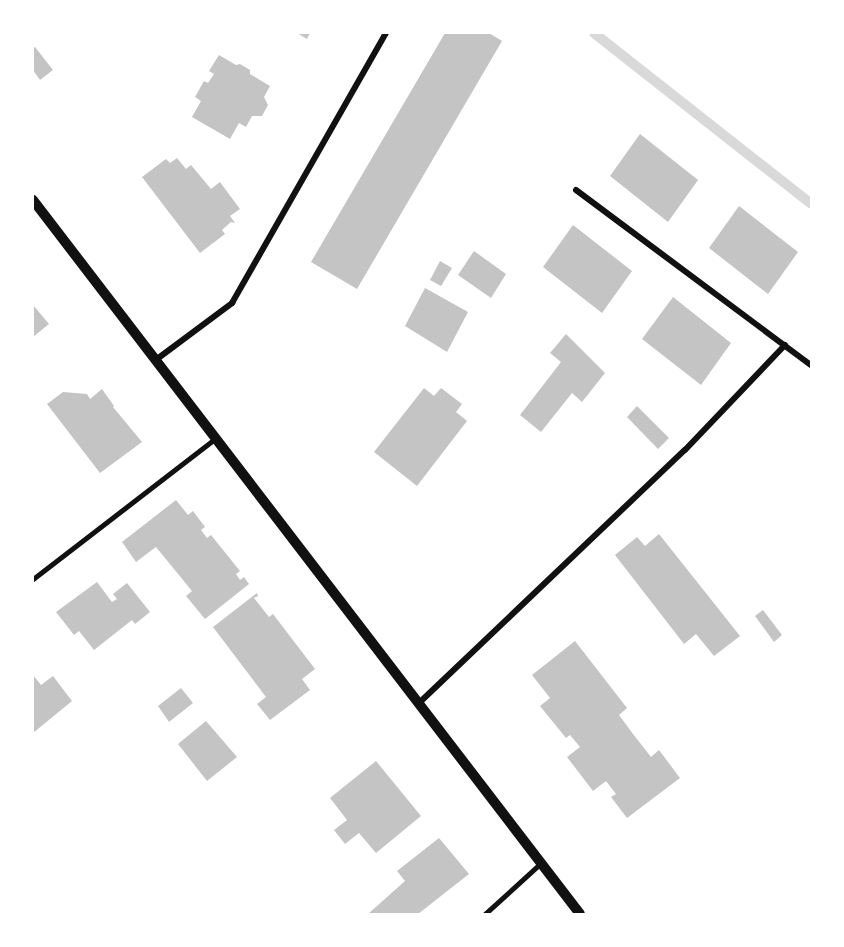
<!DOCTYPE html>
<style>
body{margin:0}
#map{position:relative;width:844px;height:947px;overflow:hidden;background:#fff;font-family:Barlow,sans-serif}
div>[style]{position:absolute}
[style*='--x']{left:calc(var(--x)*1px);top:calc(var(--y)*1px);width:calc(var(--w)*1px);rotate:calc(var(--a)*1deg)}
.stream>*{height:10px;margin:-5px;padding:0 5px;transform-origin:5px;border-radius:5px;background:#d9d9d9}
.building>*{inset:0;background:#c4c4c4}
.service>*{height:4.5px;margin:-2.25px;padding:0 2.25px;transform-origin:2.25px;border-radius:2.25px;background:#111}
.minor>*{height:6px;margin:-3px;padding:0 3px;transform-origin:3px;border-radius:3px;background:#111}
.tertiary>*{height:10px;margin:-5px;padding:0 5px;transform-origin:5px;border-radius:5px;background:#111}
span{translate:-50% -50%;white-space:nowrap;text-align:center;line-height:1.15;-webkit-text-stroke:5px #fff;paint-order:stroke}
.frame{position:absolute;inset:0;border:34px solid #fff;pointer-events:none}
</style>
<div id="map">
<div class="stream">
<i style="--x:594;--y:33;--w:276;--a:38.2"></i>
</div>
<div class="building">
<i style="clip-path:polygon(297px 33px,310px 33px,307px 39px)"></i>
<i style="clip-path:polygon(445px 33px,489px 33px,502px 41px,357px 289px,311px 262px)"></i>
<i style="clip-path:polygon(35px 47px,53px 70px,40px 80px,33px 70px,33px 48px)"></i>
<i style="clip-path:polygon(219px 55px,236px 65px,240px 64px,250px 70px,250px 74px,270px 86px,264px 97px,268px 105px,262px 116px,252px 116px,246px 127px,239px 123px,230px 139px,192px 117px,201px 101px,195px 97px,204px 81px,208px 83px,214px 74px,209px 71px)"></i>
<i style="clip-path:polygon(640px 134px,698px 180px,668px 222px,610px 176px)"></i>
<i style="clip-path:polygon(177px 158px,186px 169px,191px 165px,211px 189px,220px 182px,240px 209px,230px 216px,235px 223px,231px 222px,222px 230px,225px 234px,200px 253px,142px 177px,166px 159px,170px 163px)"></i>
<i style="clip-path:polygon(739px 206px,798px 252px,768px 294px,709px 248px)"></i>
<i style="clip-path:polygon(573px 225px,632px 271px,602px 313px,543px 267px)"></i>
<i style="clip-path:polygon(474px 251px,506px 274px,491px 298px,458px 275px)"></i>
<i style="clip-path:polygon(440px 261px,452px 268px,441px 286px,430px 280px)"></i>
<i style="clip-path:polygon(425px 288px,468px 312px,447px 352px,405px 326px)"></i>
<i style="clip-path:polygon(673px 297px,731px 343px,701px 385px,642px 339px)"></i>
<i style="clip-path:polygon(33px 305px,49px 324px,33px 337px)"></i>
<i style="clip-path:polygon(566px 334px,605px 373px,582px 402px,572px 393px,541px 432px,520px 415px,561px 362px,550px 353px)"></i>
<i style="clip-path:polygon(424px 388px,434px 396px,441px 388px,462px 404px,456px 412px,467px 421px,417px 486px,374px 452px)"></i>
<i style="clip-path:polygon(102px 389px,114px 406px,113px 407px,142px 442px,100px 473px,47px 404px,63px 392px,87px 394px,90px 399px)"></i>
<i style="clip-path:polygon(637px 406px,669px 438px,658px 449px,627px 417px)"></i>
<i style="clip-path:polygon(176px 500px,188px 515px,193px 511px,205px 527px,201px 530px,207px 538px,211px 535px,240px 571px,236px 574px,240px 580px,244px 577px,249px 584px,205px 619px,186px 596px,192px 591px,156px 547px,136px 562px,122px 542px)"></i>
<i style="clip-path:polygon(659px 534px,740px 636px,714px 656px,696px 634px,684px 644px,615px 555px,637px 537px,645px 546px)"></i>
<i style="clip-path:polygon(97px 582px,112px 602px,117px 599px,113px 594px,127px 583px,150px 612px,135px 624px,132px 620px,94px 650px,79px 631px,74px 635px,56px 612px)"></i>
<i style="clip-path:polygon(257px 593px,258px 596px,254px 598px,269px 617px,273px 614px,315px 669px,302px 679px,310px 690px,270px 720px,257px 704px,266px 697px,213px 627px)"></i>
<i style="clip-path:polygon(763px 610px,782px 635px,774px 642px,755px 616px)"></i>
<i style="clip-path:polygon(575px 641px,627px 708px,619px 715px,633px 734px,651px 757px,659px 750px,680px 778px,627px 818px,611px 797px,616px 794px,606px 781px,593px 791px,567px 757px,580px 747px,570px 735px,566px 738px,540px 706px,550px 698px,532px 675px)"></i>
<i style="clip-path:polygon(33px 675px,41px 685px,53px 676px,72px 701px,33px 733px)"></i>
<i style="clip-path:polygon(181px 688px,193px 703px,169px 722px,158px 706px)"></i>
<i style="clip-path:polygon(206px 721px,237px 757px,207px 781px,178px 744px)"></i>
<i style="clip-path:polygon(376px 761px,421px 816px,376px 853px,359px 833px,345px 844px,334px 830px,347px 820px,330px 798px)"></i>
<i style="clip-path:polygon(439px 838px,469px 874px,418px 914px,368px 914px,405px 881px,397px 871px)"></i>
</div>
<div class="service">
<i style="--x:33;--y:579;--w:230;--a:-37.6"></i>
<i style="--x:485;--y:914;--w:76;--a:-42.3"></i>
</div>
<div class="minor">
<i style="--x:576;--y:190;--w:293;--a:36.7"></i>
<i style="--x:157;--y:359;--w:94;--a:-36.7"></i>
<i style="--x:232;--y:303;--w:311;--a:-60.3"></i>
<i style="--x:419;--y:703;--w:367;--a:-43.6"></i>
<i style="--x:685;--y:450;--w:145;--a:-46.4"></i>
</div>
<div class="tertiary">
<i style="--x:33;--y:200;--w:899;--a:52.54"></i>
</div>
<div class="frame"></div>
</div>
